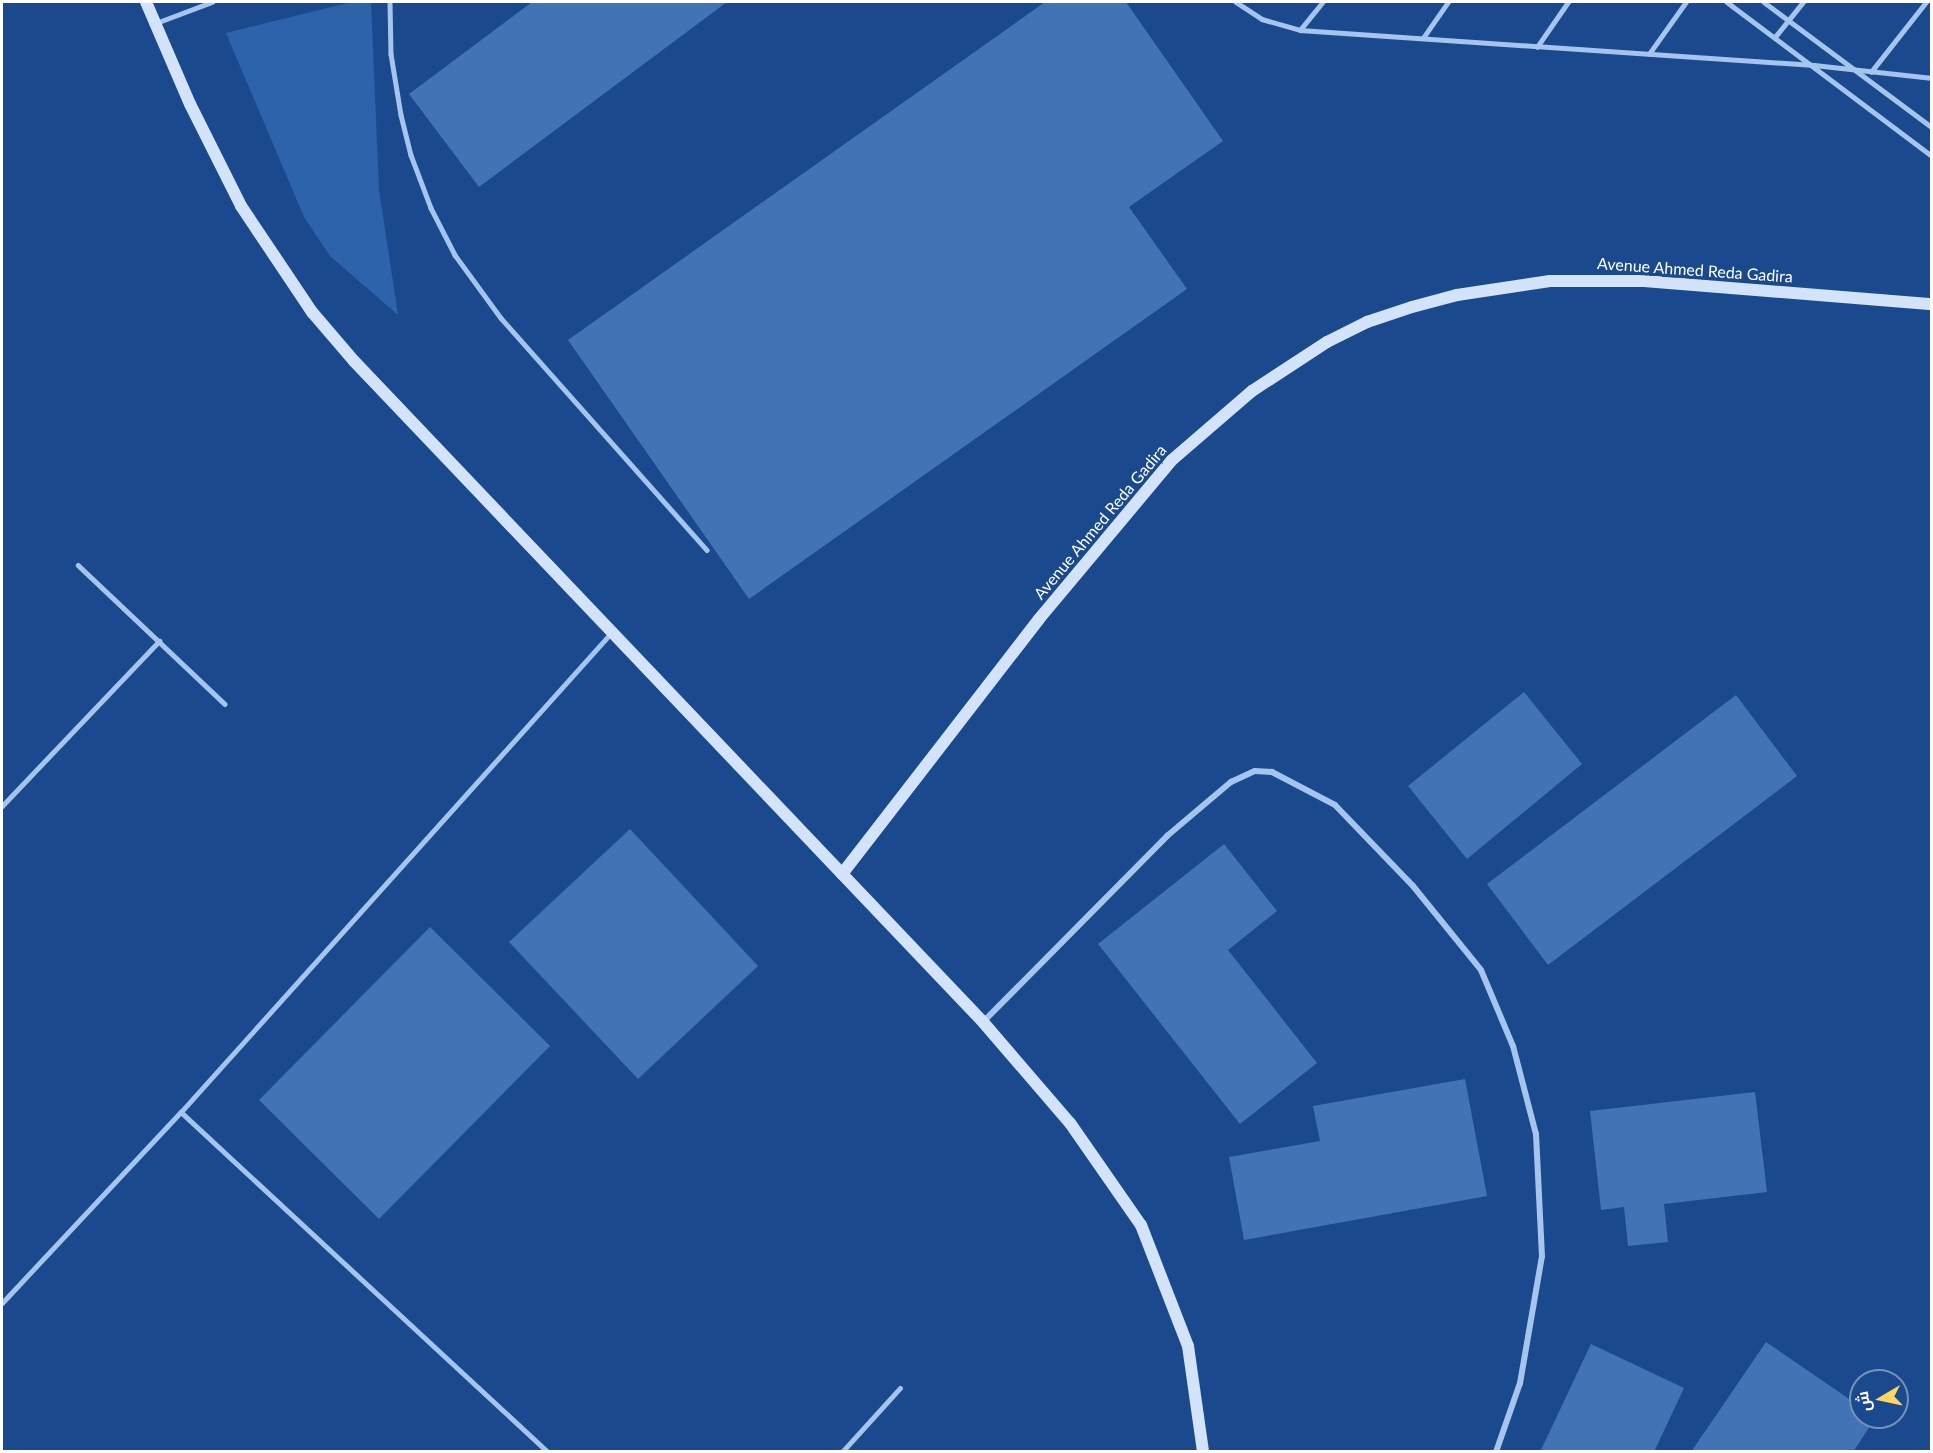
<!DOCTYPE html>
<meta charset="utf-8">
<style>
body{margin:0}
#map{position:relative;width:1933px;height:1453px;overflow:hidden;background:#1a4a8d;font-family:Lato,Cairo,sans-serif}
div>[style]{position:absolute}
[style*='--x']{left:calc(var(--x)*1px);top:calc(var(--y)*1px);width:calc(var(--w)*1px);rotate:calc(var(--a)*1deg)}
.green>*{inset:0;background:#2c63ab}
.building>*{inset:0;background:#4273b5}
.service>*{height:4.5px;margin:-2.25px;padding:0 2.25px;transform-origin:2.25px;border-radius:2.25px;background:#a5c5ee}
.minor>*{height:6px;margin:-3px;padding:0 3px;transform-origin:3px;border-radius:3px;background:#a5c5ee}
.secondary>*{height:12px;margin:-6px;padding:0 6px;transform-origin:6px;border-radius:6px;background:#d2e3fa}
span{translate:-50% -50%;white-space:nowrap;text-align:center;line-height:1.15;-webkit-text-stroke:6px #1a4a8d;paint-order:stroke}
.street-label{font-size:16px;color:#fff}
.frame{position:absolute;inset:0;border:3px solid #fff;pointer-events:none}
.north{position:absolute;left:1849px;top:1369px;width:60px;height:60px;box-sizing:border-box;background:#1a4a8d;border:2px solid #7692bb;border-radius:50%;rotate:261deg;font-size:16px;font-weight:700;line-height:24px;text-align:center;color:#fff}
.north::after{content:'';display:block;margin:auto;width:21px;height:27px;background:#ffd562;clip-path:polygon(50% 0,100% 100%,50% 72%,0 100%)}
</style>
<div id="map">
<div class="green">
<i style="clip-path:polygon(352px 2px,371px 2px,379px 190px,398px 315px,330px 256px,304px 217px,226px 33px)"></i>
</div>
<div class="building">
<i style="clip-path:polygon(532px 2px,727px 2px,479px 187px,409px 94px)"></i>
<i style="clip-path:polygon(1045px 2px,1126px 2px,1223px 141px,1129px 207px,1187px 289px,749px 599px,568px 340px)"></i>
<i style="clip-path:polygon(1524px 692px,1582px 764px,1467px 859px,1408px 786px)"></i>
<i style="clip-path:polygon(1736px 695px,1797px 776px,1548px 965px,1487px 884px)"></i>
<i style="clip-path:polygon(630px 829px,758px 966px,638px 1079px,509px 942px)"></i>
<i style="clip-path:polygon(1224px 844px,1277px 911px,1228px 950px,1317px 1063px,1240px 1124px,1098px 944px)"></i>
<i style="clip-path:polygon(430px 927px,550px 1046px,379px 1219px,259px 1100px)"></i>
<i style="clip-path:polygon(1465px 1079px,1487px 1196px,1244px 1240px,1229px 1157px,1320px 1141px,1313px 1106px)"></i>
<i style="clip-path:polygon(1755px 1092px,1767px 1192px,1664px 1204px,1668px 1242px,1628px 1246px,1624px 1207px,1601px 1210px,1590px 1111px)"></i>
<i style="clip-path:polygon(1766px 1342px,1861px 1407px,1861px 1417px,1876px 1417px,1853px 1452px,1691px 1452px)"></i>
<i style="clip-path:polygon(1591px 1344px,1684px 1388px,1654px 1452px,1540px 1452px)"></i>
</div>
<div class="service">
<i style="--x:390;--y:2;--w:52;--a:88.9"></i>
<i style="--x:391;--y:54;--w:62;--a:80.7"></i>
<i style="--x:401;--y:115;--w:41;--a:76"></i>
<i style="--x:411;--y:155;--w:57;--a:69.3"></i>
<i style="--x:431;--y:208;--w:53;--a:62.9"></i>
<i style="--x:455;--y:255;--w:78;--a:53.9"></i>
<i style="--x:501;--y:318;--w:310;--a:48.4"></i>
<i style="--x:1236;--y:2;--w:31;--a:33"></i>
<i style="--x:1262;--y:19;--w:40;--a:16"></i>
<i style="--x:1300;--y:30;--w:515;--a:3.9"></i>
<i style="--x:1814;--y:65;--w:119;--a:6.3"></i>
<i style="--x:1727;--y:2;--w:256;--a:36.9"></i>
<i style="--x:1764;--y:2;--w:209;--a:36.7"></i>
<i style="--x:156;--y:23;--w:60;--a:-20.6"></i>
<i style="--x:1300;--y:30;--w:36;--a:-51"></i>
<i style="--x:1775;--y:37;--w:45;--a:-51.3"></i>
<i style="--x:1423;--y:38;--w:44;--a:-55.2"></i>
<i style="--x:1537;--y:47;--w:55;--a:-55.4"></i>
<i style="--x:1649;--y:54;--w:64;--a:-54.6"></i>
<i style="--x:1871;--y:72;--w:89;--a:-51.8"></i>
<i style="--x:78;--y:565;--w:202;--a:43.4"></i>
<i style="--x:2;--y:806;--w:228;--a:-46.4"></i>
<i style="--x:181;--y:1112;--w:500;--a:42.81"></i>
<i style="--x:2;--y:1303;--w:262;--a:-46.9"></i>
<i style="--x:181;--y:1112;--w:645;--a:-48.08"></i>
<i style="--x:842;--y:1452;--w:86;--a:-47.8"></i>
</div>
<div class="minor">
<i style="--x:983;--y:1022;--w:262;--a:-45.3"></i>
<i style="--x:1167;--y:836;--w:84;--a:-40.2"></i>
<i style="--x:1231;--y:782;--w:26;--a:-25"></i>
<i style="--x:1255;--y:771;--w:17;--a:3"></i>
<i style="--x:1272;--y:772;--w:71;--a:27.6"></i>
<i style="--x:1335;--y:805;--w:112;--a:46.1"></i>
<i style="--x:1413;--y:886;--w:108;--a:51"></i>
<i style="--x:1481;--y:970;--w:82;--a:67.2"></i>
<i style="--x:1513;--y:1046;--w:91;--a:75.4"></i>
<i style="--x:1536;--y:1134;--w:122;--a:87.2"></i>
<i style="--x:1542;--y:1256;--w:129;--a:99.8"></i>
<i style="--x:1520;--y:1383;--w:73;--a:109.2"></i>
</div>
<div class="secondary">
<i style="--x:146;--y:2;--w:111;--a:66.7"></i>
<i style="--x:190;--y:104;--w:114;--a:63.4"></i>
<i style="--x:241;--y:206;--w:128;--a:56.2"></i>
<i style="--x:312;--y:312;--w:65;--a:49.4"></i>
<i style="--x:354;--y:361;--w:912;--a:46.42"></i>
<i style="--x:983;--y:1022;--w:133;--a:49.3"></i>
<i style="--x:1070;--y:1123;--w:124;--a:55.2"></i>
<i style="--x:1141;--y:1225;--w:130;--a:68.8"></i>
<i style="--x:1188;--y:1346;--w:107;--a:81.9"></i>
<i style="--x:842;--y:874;--w:322;--a:-52.3"></i>
<i style="--x:1039;--y:619;--w:207;--a:-50.1"></i>
<i style="--x:1172;--y:460;--w:106;--a:-40.8"></i>
<i style="--x:1252;--y:391;--w:90;--a:-33.2"></i>
<i style="--x:1327;--y:342;--w:45;--a:-26.6"></i>
<i style="--x:1367;--y:322;--w:47;--a:-18.4"></i>
<i style="--x:1412;--y:307;--w:47;--a:-14.9"></i>
<i style="--x:1457;--y:295;--w:94;--a:-8.6"></i>
<i style="--x:1550;--y:281;--w:94;--a:0"></i>
<i style="--x:1644;--y:281;--w:289;--a:4.6"></i>
</div>
<div class="street-label">
<span style="left:1695px;top:270px;rotate:4deg">Avenue Ahmed Reda Gadira</span>
<span style="left:1100px;top:522px;rotate:-50deg">Avenue Ahmed Reda Gadira</span>
</div>
<div class="frame"></div>
<div class="north">ش</div>
</div>
